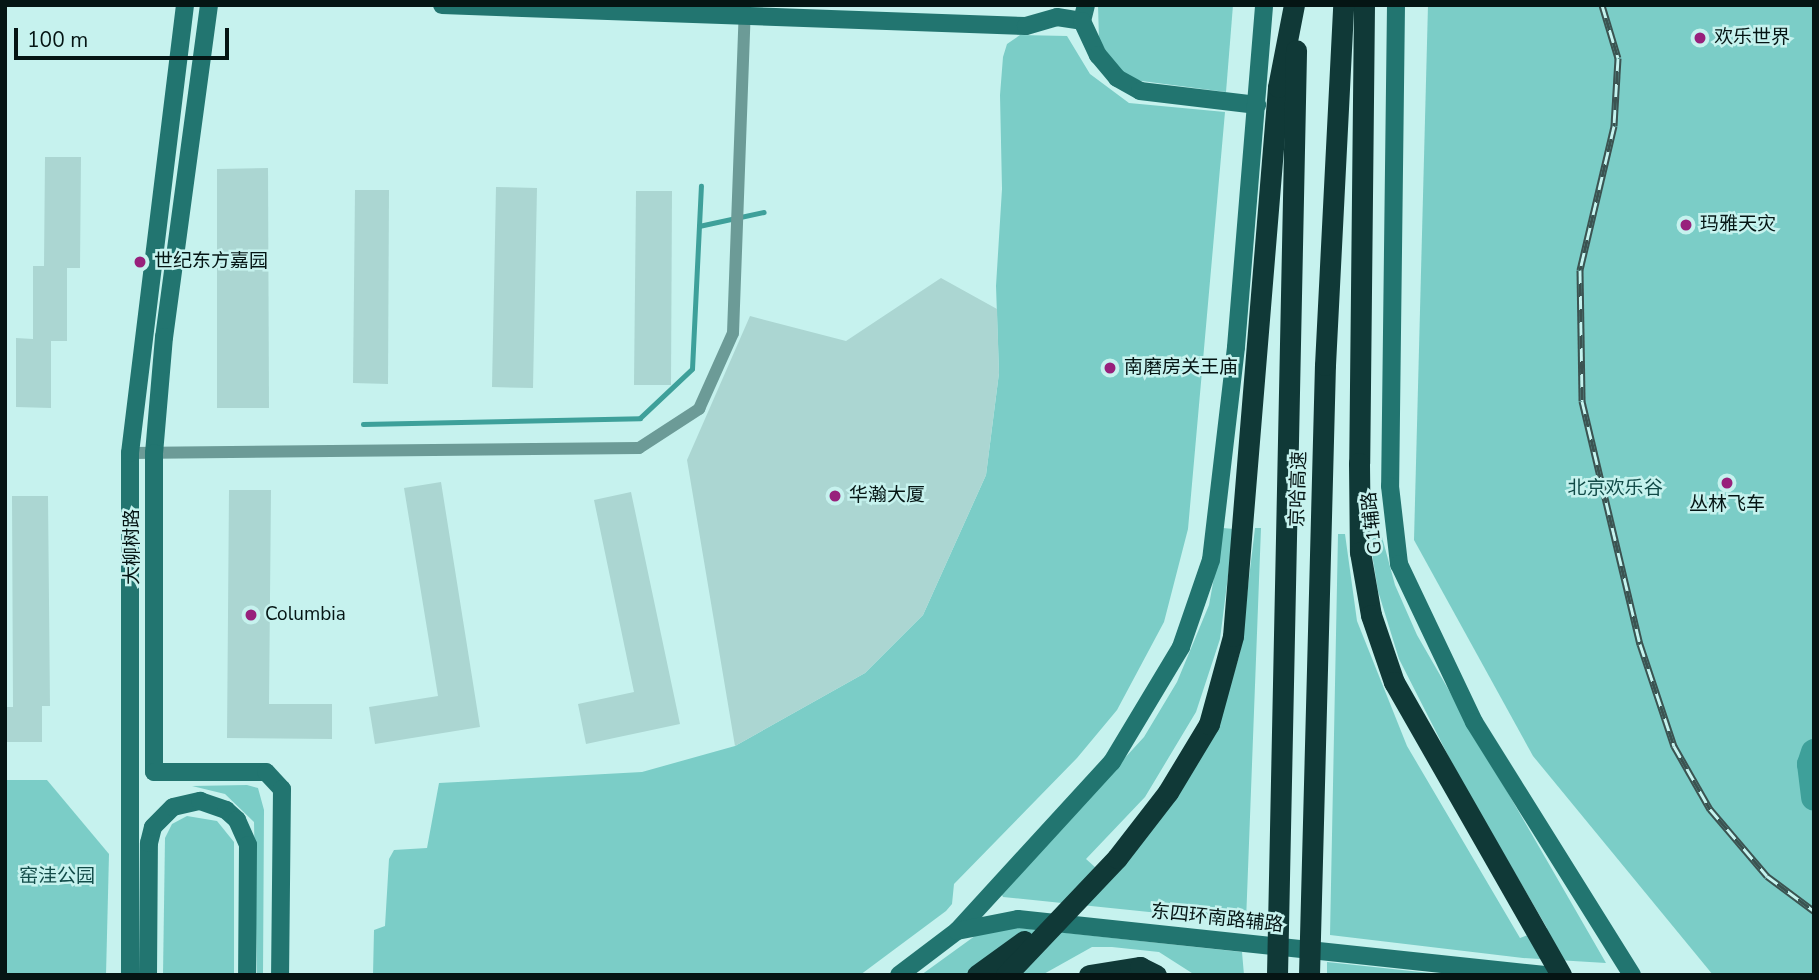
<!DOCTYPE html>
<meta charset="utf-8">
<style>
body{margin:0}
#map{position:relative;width:1819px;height:980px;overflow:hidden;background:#c6f2ee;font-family:"Nunito Sans","Noto Sans SC",sans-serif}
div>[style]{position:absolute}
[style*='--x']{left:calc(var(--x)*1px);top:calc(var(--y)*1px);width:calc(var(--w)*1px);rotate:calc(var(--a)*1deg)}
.green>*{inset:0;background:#7bcdc7}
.stream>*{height:4.5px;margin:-2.25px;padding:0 2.25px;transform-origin:2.25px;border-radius:2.25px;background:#3ea09a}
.river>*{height:26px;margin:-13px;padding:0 13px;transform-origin:13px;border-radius:13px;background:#3ea09a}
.building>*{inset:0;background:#abd6d2}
.street>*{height:12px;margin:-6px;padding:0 6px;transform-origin:6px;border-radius:6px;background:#6c9b97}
.secondary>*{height:18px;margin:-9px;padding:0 9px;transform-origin:9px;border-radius:9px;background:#227570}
.highway>*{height:21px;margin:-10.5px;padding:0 10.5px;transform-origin:10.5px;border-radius:10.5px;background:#103937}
.rail>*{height:7px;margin-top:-3.5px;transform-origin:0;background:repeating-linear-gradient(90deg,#c6f2ee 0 13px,#3b5351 0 26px);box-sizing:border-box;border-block:2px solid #3b5351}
.dots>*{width:19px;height:19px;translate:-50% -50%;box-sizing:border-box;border:4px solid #c6f2ee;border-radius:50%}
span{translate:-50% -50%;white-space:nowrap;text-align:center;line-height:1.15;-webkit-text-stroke:5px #c6f2ee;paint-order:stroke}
.poi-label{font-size:19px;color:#051514}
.left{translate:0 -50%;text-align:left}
.street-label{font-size:19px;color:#051514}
.park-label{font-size:19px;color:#124b48}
.frame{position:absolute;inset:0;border:7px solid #051514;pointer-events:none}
.scale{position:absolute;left:14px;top:28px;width:215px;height:32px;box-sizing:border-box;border:4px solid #051514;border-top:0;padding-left:9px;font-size:21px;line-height:24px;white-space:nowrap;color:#051514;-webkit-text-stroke:5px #c6f2ee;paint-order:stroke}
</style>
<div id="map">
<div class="green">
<i style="clip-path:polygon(1098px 5px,1233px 5px,1226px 92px,1134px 80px,1118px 70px,1099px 40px)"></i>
<i style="clip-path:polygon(1428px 5px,1814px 5px,1814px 975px,1713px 975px,1533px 756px,1414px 540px)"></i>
<i style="clip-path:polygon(1020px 35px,1067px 36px,1090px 74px,1129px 103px,1225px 112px,1188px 529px,1164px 622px,1117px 710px,1077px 758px,954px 884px,952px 904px,946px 911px,860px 975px,373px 975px,374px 930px,385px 926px,389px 859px,394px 850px,427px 848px,439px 783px,642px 772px,735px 746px,865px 673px,923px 615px,986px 475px,999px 373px,996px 286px,1002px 189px,1000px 95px,1003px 57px,1007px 44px)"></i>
<i style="clip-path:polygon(1223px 528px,1234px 529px,1220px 639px,1196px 712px,1145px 797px,1086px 859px,1106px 877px,1225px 702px,1240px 653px,1255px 528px,1261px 528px,1246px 922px,1003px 897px,1001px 893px,1144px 737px,1177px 682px,1209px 605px)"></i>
<i style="clip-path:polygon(1338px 534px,1345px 534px,1357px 621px,1407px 746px,1520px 938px,1547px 928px,1459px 777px,1399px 659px,1378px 591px,1369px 535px,1382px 537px,1395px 585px,1417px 635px,1606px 963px,1523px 958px,1330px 935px)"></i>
<i style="clip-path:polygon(5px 780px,47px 780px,109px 854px,106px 975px,5px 975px)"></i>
<i style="clip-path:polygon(247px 785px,258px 788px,264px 810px,263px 975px,257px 975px,254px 822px,225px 794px,192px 786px)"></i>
<i style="clip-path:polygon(187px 816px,217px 821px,234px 842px,234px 975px,163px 975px,165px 838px,172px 824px)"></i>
<i style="clip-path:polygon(1003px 926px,1242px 952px,1244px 975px,1195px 975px,1159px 952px,1112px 947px,1092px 947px,1042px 975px,921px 975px,979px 933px)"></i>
<i style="clip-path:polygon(1327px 962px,1449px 975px,1327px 975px)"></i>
</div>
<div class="stream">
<i style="--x:699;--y:226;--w:66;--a:-12.2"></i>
<i style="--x:363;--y:424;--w:277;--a:-1.2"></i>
<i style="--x:640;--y:418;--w:71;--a:-43.3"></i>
<i style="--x:692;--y:369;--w:183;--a:-87.2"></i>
</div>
<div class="river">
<i style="--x:1814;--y:752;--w:13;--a:108"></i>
<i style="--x:1810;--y:764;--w:34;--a:83"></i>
</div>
<div class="building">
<i style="clip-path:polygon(45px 157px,81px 157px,80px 268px,67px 268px,67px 341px,51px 341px,51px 408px,16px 407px,16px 338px,33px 339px,33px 266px,44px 266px)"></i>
<i style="clip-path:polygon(268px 168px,269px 408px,217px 408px,217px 169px)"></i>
<i style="clip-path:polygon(496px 187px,537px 188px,533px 388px,492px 387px)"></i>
<i style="clip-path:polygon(355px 190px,389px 190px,388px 384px,353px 383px)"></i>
<i style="clip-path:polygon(636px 191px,672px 191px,671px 385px,634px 385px)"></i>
<i style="clip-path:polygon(941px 278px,997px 309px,999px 373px,986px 475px,923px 615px,865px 673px,735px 746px,687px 460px,750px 316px,846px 341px)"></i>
<i style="clip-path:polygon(441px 482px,480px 727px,375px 744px,369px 707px,438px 696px,404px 488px)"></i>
<i style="clip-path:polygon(229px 490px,271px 490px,269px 704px,332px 704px,332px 739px,227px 738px)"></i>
<i style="clip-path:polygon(631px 492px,680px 724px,586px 744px,578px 704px,634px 692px,594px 500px)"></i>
<i style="clip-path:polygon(12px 496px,48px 496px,50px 706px,42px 706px,42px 742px,5px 742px,5px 707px,13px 707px)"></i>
</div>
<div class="street">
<i style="--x:130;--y:453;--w:509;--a:-0.56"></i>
<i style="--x:639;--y:448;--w:72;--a:-33"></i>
<i style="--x:699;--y:409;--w:83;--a:-65.9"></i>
<i style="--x:733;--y:333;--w:328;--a:-87.9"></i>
</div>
<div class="secondary">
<i style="--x:209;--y:5;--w:335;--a:97.7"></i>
<i style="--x:164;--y:337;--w:116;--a:94.9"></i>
<i style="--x:154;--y:453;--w:319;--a:90"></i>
<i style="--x:154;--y:772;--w:112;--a:0"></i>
<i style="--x:266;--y:772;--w:23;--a:47"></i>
<i style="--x:282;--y:789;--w:186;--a:90.6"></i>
<i style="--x:442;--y:5;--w:584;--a:2.06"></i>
<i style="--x:1026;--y:26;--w:32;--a:-16"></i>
<i style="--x:1057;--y:17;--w:25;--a:9"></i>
<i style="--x:1082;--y:21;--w:16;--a:-76"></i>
<i style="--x:1396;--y:5;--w:481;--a:90.7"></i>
<i style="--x:1390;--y:486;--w:79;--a:83.4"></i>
<i style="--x:1399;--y:564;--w:175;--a:64.6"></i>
<i style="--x:1474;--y:722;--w:298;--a:58"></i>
<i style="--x:1082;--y:21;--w:38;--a:65"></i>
<i style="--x:1098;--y:55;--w:30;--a:50"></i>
<i style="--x:1117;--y:78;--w:26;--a:29"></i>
<i style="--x:1140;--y:91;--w:118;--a:6.8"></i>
<i style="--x:957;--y:931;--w:229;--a:-47.5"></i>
<i style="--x:1112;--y:762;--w:134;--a:-59"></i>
<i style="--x:1181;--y:647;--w:92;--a:-71"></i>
<i style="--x:1211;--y:560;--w:214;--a:-83.3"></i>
<i style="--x:1236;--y:347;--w:343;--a:-85.3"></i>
<i style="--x:130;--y:975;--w:522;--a:-90"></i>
<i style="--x:130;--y:453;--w:451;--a:-83"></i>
<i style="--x:148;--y:975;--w:132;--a:-89.6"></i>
<i style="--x:149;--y:843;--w:16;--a:-76"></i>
<i style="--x:153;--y:827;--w:28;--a:-45"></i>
<i style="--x:173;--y:807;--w:28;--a:-13"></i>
<i style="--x:200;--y:801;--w:28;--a:19"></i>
<i style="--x:226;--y:810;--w:15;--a:42"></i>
<i style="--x:237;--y:820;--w:27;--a:66"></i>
<i style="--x:248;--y:845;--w:130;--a:90.4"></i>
<i style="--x:899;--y:975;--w:73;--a:-37.2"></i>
<i style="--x:957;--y:931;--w:62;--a:-11.1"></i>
<i style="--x:1018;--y:919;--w:530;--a:6.07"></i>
</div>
<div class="highway">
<i style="--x:1364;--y:5;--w:458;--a:90.6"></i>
<i style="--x:1359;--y:463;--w:89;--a:89.4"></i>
<i style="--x:1360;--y:552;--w:64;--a:80.1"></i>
<i style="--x:1371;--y:615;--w:71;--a:71.1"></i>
<i style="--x:1394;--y:682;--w:337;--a:60.3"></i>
<i style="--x:977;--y:975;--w:58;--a:-35.9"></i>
<i style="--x:1006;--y:975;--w:161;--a:-46.5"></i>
<i style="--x:1117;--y:858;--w:83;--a:-52.3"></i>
<i style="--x:1168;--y:792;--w:79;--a:-58.9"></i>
<i style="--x:1209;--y:724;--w:91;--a:-74.7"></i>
<i style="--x:1233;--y:636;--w:551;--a:-85.31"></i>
<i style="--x:1278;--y:87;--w:84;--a:-79"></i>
<i style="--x:1089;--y:975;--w:52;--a:-8.9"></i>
<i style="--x:1140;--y:967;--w:18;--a:27"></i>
<i style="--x:1277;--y:975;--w:925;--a:-88.82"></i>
<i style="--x:1309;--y:975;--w:610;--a:-88.5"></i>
<i style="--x:1325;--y:365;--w:360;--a:-87.1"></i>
</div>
<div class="rail">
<i style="--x:1602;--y:5;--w:55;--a:73.2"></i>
<i style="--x:1618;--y:58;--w:68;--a:93.4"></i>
<i style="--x:1614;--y:126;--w:148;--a:103.3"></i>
<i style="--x:1580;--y:270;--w:131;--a:89.1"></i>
<i style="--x:1582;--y:401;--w:250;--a:76.6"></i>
<i style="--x:1640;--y:644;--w:108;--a:71.6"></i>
<i style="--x:1674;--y:746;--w:73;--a:60.3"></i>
<i style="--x:1710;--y:809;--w:88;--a:49.6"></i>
<i style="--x:1767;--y:876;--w:59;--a:36.7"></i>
</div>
<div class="dots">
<i style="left:1700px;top:38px;background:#98217c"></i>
<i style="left:1686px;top:225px;background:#98217c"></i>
<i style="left:140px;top:262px;background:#98217c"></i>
<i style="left:1110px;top:368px;background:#98217c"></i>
<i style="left:1727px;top:483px;background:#98217c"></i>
<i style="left:835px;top:496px;background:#98217c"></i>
<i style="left:251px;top:615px;background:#98217c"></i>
</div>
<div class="poi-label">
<span class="left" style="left:1714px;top:38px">欢乐世界</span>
<span class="left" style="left:1700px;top:225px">玛雅天灾</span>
<span class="left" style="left:154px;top:262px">世纪东方嘉园</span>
<span class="left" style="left:1124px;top:368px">南磨房关王庙</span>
<span class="left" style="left:849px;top:496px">华瀚大厦</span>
<span style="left:1727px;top:505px">丛林飞车</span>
<span class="left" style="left:265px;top:615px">Columbia</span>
</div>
<div class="street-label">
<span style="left:1299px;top:489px;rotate:-88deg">京哈高速</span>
<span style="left:1373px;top:523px;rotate:-96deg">G1辅路</span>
<span style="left:133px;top:547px;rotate:-90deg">大柳树路</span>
<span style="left:1217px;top:919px;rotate:6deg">东四环南路辅路</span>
</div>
<div class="park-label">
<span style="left:1615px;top:489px">北京欢乐谷</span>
<span style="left:57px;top:877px">窑洼公园</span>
</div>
<div class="frame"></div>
<div class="scale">100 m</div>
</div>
